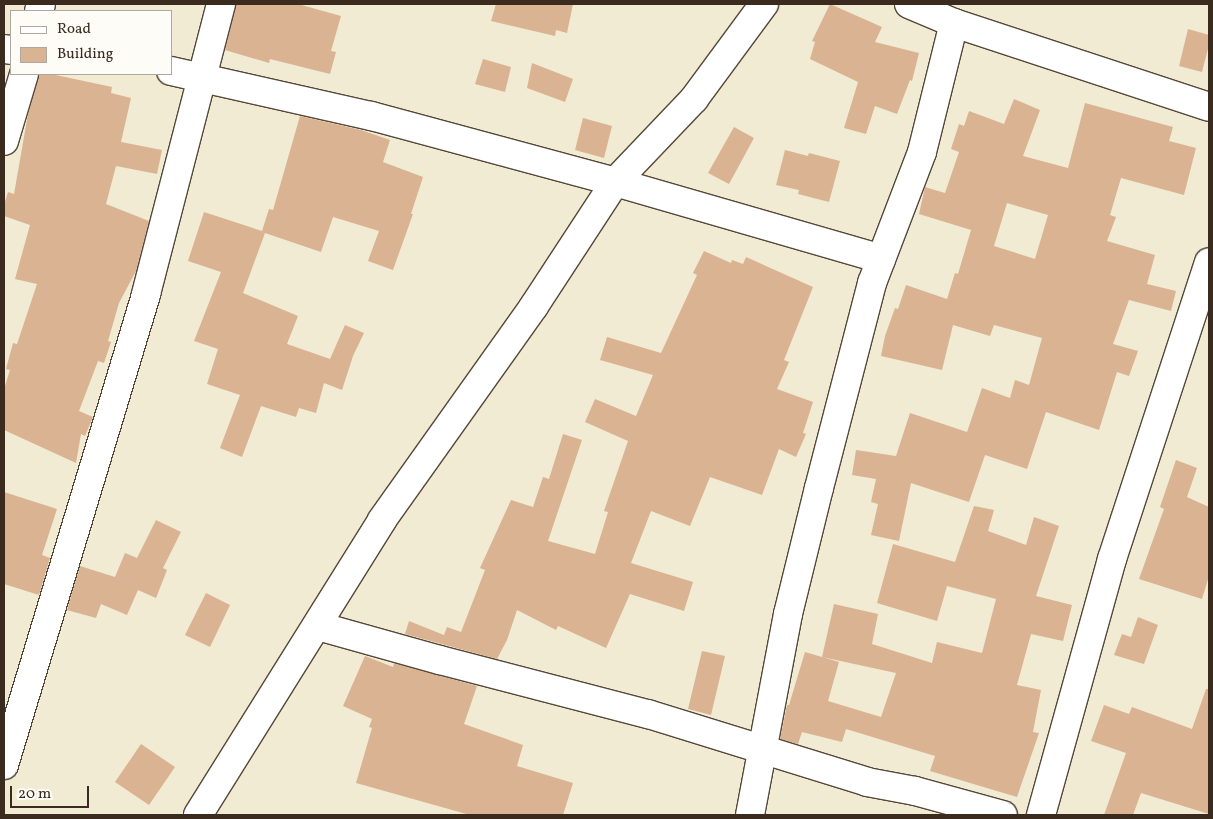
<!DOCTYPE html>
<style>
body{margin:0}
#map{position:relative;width:1213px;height:819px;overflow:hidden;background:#f0ebd2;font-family:Vollkorn,serif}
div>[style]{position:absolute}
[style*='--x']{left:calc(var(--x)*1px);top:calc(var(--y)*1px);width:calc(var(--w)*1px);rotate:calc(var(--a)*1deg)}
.building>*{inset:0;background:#dab392}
.roads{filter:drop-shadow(1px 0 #564739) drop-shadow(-1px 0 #564739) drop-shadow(0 1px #564739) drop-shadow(0 -1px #564739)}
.minor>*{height:28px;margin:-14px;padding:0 14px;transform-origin:14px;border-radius:14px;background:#fff}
span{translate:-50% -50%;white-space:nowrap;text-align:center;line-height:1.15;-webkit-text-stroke:4.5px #fdfcf7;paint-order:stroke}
.frame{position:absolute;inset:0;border:5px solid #3b2a1e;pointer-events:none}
.legend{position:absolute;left:10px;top:10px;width:162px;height:65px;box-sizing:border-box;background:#fdfcf7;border:1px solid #afa8a0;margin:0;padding:6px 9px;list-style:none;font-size:15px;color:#3b2a1e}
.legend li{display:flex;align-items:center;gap:10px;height:25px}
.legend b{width:25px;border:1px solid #afa8a0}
.scale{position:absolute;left:10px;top:786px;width:79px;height:22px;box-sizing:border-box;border:2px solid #3b2a1e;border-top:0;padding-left:6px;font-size:15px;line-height:18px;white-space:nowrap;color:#3b2a1e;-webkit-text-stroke:4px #fdfcf7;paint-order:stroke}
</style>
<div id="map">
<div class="building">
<i style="clip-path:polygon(236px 4px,298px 4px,341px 16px,331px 51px,336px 52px,330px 74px,270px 59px,269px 63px,225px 50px)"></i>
<i style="clip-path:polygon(496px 4px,573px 4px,567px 33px,556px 30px,555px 36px,491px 21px)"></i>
<i style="clip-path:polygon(830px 4px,882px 27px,875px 42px,919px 53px,912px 81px,910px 80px,897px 114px,875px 106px,866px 134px,844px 128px,858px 82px,810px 59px,815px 42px,812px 41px)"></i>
<i style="clip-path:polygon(1188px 29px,1209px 35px,1209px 45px,1202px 72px,1179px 66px)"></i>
<i style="clip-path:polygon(483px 59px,511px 67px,505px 92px,475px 84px)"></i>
<i style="clip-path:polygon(532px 63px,573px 79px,565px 102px,527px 88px)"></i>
<i style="clip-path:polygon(39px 74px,51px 74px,112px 87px,111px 93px,131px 98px,121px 142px,162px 150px,157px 174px,116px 166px,106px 204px,149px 221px,136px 271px,119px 303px,108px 341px,111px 342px,104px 363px,98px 361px,79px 411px,93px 417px,85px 436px,81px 434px,76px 463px,4px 430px,4px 389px,10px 370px,6px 369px,13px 343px,17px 344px,37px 284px,15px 279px,30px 225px,4px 216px,4px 205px,8px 192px,14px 194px,28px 114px)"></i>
<i style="clip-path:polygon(evenodd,1014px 99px,1040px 110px,1023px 156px,1068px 168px,1085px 103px,1173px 127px,1169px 141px,1196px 148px,1184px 195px,1121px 178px,1110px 215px,1116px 217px,1107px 241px,1155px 255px,1147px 284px,1176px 291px,1171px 311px,1129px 300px,1113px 344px,1138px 351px,1129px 376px,1117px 372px,1099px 430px,1046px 412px,1027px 469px,985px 455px,969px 502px,911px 483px,899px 541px,871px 535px,878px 504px,871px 502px,876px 479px,852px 475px,856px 450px,896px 456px,910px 413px,967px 432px,982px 388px,1010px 398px,1015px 380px,1029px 385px,1042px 338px,994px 325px,990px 336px,953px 325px,942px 370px,881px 356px,885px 336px,895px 308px,898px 309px,906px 285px,947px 299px,955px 273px,958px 274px,971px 230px,919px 214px,925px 187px,945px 193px,959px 152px,951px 149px,959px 124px,964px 126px,969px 111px,1004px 124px,1014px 99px,1007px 203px,1048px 215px,1035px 259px,994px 246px,1007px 203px)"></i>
<i style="clip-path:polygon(300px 116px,361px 130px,390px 140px,383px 162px,423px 177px,411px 214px,413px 214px,393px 270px,368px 261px,379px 231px,333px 217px,321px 252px,265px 233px,243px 293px,298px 316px,287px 344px,330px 359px,345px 325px,364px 333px,353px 356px,342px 390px,324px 383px,316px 413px,299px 408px,296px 417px,261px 406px,242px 457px,220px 448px,240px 395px,207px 384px,218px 349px,194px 341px,221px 272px,188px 261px,204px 212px,262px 231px,269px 209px,273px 210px)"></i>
<i style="clip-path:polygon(583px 118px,612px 126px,604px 158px,575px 150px)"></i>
<i style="clip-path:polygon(734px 127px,754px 138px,729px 184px,708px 173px)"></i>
<i style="clip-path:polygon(785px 150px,808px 156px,809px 153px,840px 161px,829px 202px,798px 194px,799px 190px,776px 185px)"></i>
<i style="clip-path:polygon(704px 251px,731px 263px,732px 260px,743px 264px,746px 257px,813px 287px,784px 360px,789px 362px,777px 389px,813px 402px,803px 433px,806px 434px,796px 457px,779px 449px,762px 495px,710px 477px,690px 526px,651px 511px,631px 563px,693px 582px,684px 611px,630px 594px,606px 648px,558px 626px,556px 630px,517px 610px,507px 640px,497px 659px,405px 634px,409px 621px,444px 635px,447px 627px,461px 632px,485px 570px,480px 568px,511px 500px,533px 507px,543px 477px,549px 479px,563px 434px,582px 440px,548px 541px,595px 554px,608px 512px,604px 511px,628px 441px,585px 422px,595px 399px,636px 416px,653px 375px,600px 360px,607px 337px,661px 353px,697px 275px,693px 273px)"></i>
<i style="clip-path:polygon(1176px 460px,1197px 468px,1187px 497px,1209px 507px,1209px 576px,1202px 599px,1139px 579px,1164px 509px,1160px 507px)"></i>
<i style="clip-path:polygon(4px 492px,57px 509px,42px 555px,50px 558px,39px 595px,4px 584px)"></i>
<i style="clip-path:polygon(974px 506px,994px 510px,988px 531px,1026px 545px,1034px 517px,1059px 526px,1036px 596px,1072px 605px,1063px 641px,1031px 634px,1017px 685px,1041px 690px,1033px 732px,1039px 733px,1017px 797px,930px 771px,935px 756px,846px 729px,842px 742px,802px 732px,798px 744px,780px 739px,787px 705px,789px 705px,805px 652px,839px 662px,828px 701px,881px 717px,896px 673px,822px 657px,834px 604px,878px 614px,872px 644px,932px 663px,937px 642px,982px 653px,996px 599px,947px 586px,937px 621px,877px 603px,893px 544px,955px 562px)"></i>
<i style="clip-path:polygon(156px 520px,181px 532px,163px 568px,167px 570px,156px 598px,138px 590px,127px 615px,101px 604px,96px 618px,67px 610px,80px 566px,115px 577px,125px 553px,137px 558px)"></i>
<i style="clip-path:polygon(206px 593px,230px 605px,210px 647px,185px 635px)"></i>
<i style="clip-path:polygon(1138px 617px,1158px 625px,1144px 664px,1114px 655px,1122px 634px,1131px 637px)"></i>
<i style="clip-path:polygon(702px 651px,725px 656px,711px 715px,688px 709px)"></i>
<i style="clip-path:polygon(365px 656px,393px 667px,394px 663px,477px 686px,464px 724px,523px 745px,517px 766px,573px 783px,563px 815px,470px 815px,356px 783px,372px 728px,369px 727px,372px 719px,343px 706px)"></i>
<i style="clip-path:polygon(1206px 689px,1209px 689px,1209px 814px,1141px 793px,1133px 815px,1104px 815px,1126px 753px,1091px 741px,1104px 705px,1129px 714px,1132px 707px,1192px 729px)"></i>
<i style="clip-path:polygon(141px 744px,175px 767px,149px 805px,115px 782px)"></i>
</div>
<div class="roads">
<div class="minor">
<i style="--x:909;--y:4;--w:49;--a:22.9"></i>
<i style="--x:954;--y:23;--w:268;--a:18.2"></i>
<i style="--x:39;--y:11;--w:7;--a:-74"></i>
<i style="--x:4;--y:49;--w:7;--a:8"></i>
<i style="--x:171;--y:71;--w:205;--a:12.7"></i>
<i style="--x:371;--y:116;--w:253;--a:15.1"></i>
<i style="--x:615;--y:182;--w:277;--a:16.1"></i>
<i style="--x:4;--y:141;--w:70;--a:-73.4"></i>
<i style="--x:318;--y:626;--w:127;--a:15.6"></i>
<i style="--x:440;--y:660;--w:215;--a:14.6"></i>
<i style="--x:648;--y:714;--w:229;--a:17.2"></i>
<i style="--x:867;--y:782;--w:49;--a:10.6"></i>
<i style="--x:915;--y:791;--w:91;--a:15.3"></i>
<i style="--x:4;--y:765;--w:492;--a:-73.2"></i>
<i style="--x:146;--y:294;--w:300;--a:-75.5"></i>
<i style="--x:198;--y:815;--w:348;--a:-58"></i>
<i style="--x:382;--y:520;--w:262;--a:-54.6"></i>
<i style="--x:534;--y:306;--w:148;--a:-56.8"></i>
<i style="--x:615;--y:182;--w:115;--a:-46.4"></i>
<i style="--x:694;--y:99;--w:118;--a:-53.6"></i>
<i style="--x:750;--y:815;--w:205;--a:-79.3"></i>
<i style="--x:788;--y:614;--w:130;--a:-76.2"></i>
<i style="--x:819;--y:488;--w:212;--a:-75.5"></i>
<i style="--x:872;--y:283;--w:140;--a:-69.1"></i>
<i style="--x:922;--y:152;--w:133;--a:-76.1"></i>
<i style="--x:1041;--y:815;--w:266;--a:-74.5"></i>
<i style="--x:1112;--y:559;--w:312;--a:-71.9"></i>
</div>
</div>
<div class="frame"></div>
<ul class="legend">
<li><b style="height:6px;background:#fff"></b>Road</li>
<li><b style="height:14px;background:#dab392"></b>Building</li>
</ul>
<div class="scale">20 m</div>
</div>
